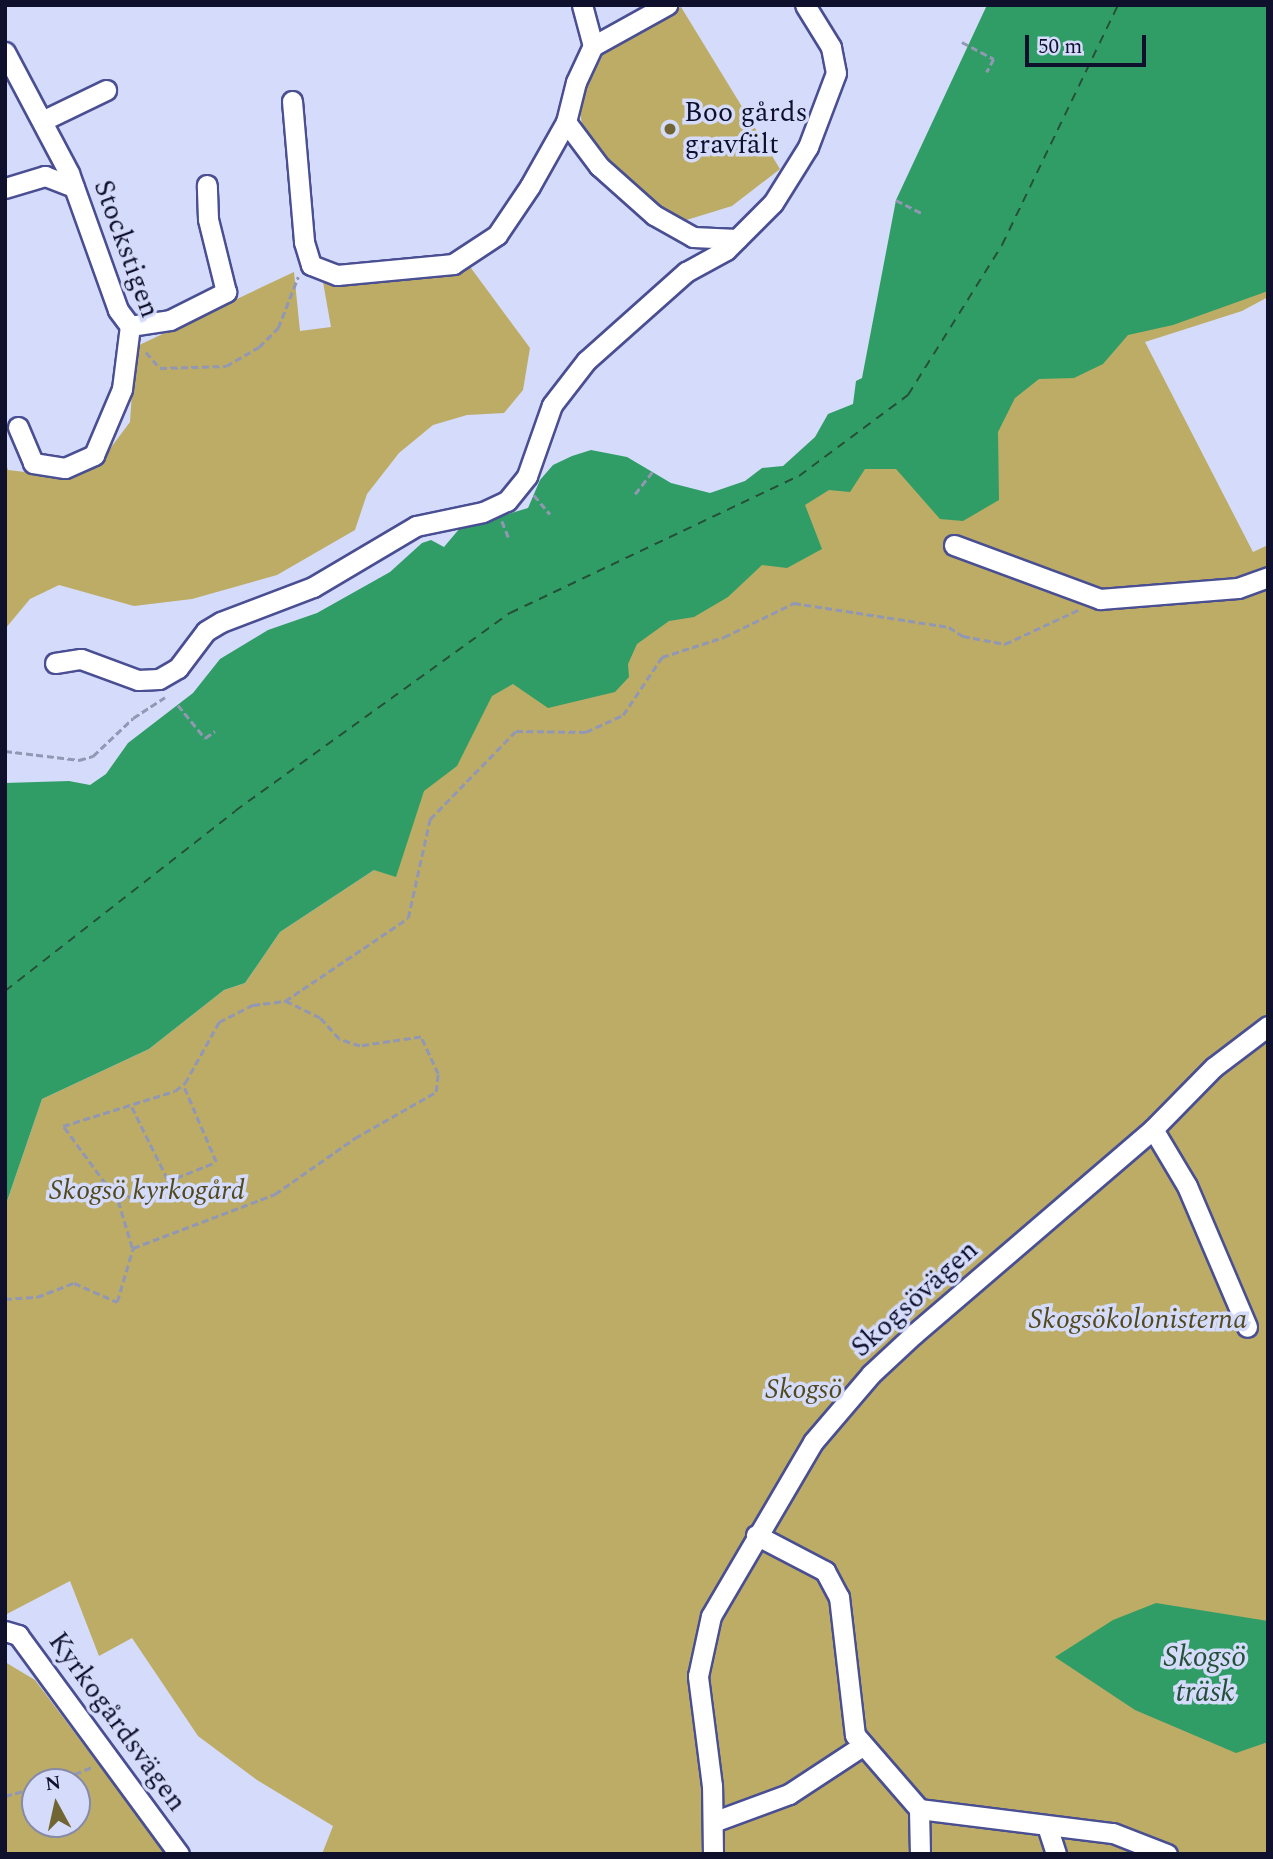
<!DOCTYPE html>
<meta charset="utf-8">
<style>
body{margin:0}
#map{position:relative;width:1273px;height:1859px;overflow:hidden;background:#d5dbfa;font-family:Spectral,serif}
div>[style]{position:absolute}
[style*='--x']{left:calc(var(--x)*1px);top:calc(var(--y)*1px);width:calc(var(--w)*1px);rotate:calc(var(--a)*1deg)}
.green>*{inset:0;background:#bcac66}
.water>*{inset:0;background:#309d66}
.ferry>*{height:2px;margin-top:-1px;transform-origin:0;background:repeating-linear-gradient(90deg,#255038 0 9px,transparent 0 16px)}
.path>*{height:2.5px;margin-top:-1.25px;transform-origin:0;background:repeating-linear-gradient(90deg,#9297b4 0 7px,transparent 0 10.5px)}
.roads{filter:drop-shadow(2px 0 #494f92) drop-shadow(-2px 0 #494f92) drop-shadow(0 2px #494f92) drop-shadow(0 -2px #494f92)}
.minor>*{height:19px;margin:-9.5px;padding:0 9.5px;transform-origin:9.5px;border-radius:9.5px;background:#fff}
.dots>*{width:19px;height:19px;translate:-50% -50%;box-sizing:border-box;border:4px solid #d5dbfa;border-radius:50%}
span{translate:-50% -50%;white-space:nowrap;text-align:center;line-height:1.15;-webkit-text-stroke:7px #d5dbfa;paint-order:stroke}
.poi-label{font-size:28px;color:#0f112c}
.left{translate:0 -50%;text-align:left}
.street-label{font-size:28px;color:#0f112c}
.park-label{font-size:28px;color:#52491d;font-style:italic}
.water-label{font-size:30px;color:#255038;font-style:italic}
.frame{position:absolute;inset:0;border:7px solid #0f112c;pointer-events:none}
.north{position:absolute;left:21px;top:1768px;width:70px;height:70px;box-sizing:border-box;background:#d5dbfa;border:2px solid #868aa8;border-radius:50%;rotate:352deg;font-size:19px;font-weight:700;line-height:28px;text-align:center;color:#0f112c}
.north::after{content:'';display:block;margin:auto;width:24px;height:32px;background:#716633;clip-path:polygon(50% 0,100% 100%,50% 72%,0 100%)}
.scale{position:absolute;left:1025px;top:35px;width:121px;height:32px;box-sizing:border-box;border:4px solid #0f112c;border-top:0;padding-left:9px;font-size:21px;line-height:24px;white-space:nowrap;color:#0f112c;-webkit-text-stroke:5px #d5dbfa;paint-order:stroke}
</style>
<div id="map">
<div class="green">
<i style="clip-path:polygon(1268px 5px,1268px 297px,1242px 311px,1145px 342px,1253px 552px,1268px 545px,1268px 1854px,322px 1854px,333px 1826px,257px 1780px,198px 1736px,132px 1638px,99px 1656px,70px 1581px,5px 1615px,5px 1207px,42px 1099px,149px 1049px,224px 990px,245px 983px,280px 932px,374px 870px,295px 769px,754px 523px)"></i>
<i style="clip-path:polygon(681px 7px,780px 169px,732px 206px,680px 222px,614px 170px,584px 132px,580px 114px,582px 95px,608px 45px)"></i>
<i style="clip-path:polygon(468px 264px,530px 348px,523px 390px,504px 413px,467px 415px,433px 425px,399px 453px,367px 494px,355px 530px,277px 575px,192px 599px,134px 606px,59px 585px,30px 599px,5px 629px,5px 460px,8px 470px,59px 476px,100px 462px,130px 422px,135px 347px,294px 272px,300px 331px,331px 327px,323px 282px)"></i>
<i style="clip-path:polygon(evenodd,5px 1662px,35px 1680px,166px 1854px,5px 1854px,5px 1662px,35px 1782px,77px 1782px,77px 1824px,35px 1824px,35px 1782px)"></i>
</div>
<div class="water">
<i style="clip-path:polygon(987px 5px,1268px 5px,1268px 291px,1173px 325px,1128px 335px,1103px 364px,1074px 378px,1039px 379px,1015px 398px,998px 432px,999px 500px,963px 521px,940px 519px,896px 469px,865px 469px,850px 492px,829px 490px,805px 505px,822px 549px,787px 568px,762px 565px,728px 597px,694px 617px,669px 621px,637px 644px,628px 664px,629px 677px,615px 692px,548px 708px,513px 684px,492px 696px,457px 766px,424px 791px,396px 877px,374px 870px,280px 932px,245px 983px,224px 990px,149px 1049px,42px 1099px,5px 1207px,5px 783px,69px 781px,90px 785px,106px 774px,128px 743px,193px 693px,220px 659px,268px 630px,317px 613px,390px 572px,422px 543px,431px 540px,444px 547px,460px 528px,528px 508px,540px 480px,553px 465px,572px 456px,591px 450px,627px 457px,671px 483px,710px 493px,745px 481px,762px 468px,783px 466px,815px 437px,828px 414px,853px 404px,856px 381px,862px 378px,896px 200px)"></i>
<i style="clip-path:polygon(1156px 1603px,1268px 1621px,1268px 1742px,1236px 1753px,1135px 1710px,1055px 1657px,1113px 1620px)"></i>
</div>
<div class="ferry">
<i style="--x:5;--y:991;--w:292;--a:-38"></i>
<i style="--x:235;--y:811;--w:339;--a:-35.8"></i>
<i style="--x:510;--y:613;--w:320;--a:-25.4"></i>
<i style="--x:799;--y:476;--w:136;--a:-36.6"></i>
<i style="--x:908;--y:395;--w:177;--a:-57.9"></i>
<i style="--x:1002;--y:245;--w:267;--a:-64.2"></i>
</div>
<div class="path">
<i style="--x:962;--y:42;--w:36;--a:28"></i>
<i style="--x:994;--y:59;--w:15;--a:118"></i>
<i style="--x:896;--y:200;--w:30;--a:27"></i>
<i style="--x:146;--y:352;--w:21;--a:49"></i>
<i style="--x:160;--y:368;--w:66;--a:-1.7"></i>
<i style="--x:226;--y:366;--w:38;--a:-30"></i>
<i style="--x:259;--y:347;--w:27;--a:-45"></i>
<i style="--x:278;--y:328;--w:55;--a:-68.6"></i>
<i style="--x:635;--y:494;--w:28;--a:-52"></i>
<i style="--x:534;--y:495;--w:25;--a:50"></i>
<i style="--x:502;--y:521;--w:18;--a:68"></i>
<i style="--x:178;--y:705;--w:43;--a:50.7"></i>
<i style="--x:205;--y:738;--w:12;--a:-35"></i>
<i style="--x:5;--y:751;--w:75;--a:6.9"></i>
<i style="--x:79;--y:760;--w:15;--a:-16"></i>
<i style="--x:93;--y:756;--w:55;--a:-43.5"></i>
<i style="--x:133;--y:718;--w:38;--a:-33"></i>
<i style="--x:132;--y:1107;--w:84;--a:63.7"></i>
<i style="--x:118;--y:1201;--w:105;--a:-21.7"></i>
<i style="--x:216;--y:1162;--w:84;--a:-113.2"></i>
<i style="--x:132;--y:1248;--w:49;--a:-106.6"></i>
<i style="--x:118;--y:1201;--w:93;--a:-126.3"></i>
<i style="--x:63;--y:1126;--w:117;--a:-17.4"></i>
<i style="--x:175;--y:1091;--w:13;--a:-39"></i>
<i style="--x:185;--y:1083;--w:70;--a:-60.9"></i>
<i style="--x:219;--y:1022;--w:38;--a:-27"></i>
<i style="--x:253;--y:1005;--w:32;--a:-7"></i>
<i style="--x:5;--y:1299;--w:32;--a:-4"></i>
<i style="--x:37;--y:1297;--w:40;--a:-21"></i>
<i style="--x:74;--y:1283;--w:47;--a:23.8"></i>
<i style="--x:117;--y:1302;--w:56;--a:-73.5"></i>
<i style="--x:133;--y:1248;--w:152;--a:-20.8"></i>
<i style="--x:275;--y:1194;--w:98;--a:-35"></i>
<i style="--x:355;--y:1138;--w:93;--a:-29.6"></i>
<i style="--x:436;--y:1092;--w:18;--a:-84"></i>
<i style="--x:438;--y:1074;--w:41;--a:-114.7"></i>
<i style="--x:421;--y:1037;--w:62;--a:171.6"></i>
<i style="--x:360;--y:1046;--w:22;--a:-162"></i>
<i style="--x:339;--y:1039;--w:28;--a:-132"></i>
<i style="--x:320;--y:1018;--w:39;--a:-154"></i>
<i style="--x:285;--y:1001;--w:148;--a:-34"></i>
<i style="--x:408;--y:918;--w:101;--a:-77.5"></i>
<i style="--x:430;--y:819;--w:123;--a:-45.7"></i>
<i style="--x:516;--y:731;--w:70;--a:0.8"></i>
<i style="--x:586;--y:732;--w:41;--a:-24.7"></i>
<i style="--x:623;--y:715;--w:70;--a:-56.1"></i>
<i style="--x:662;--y:657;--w:65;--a:-17.9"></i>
<i style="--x:724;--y:637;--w:78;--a:-25.9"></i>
<i style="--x:794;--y:603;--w:157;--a:8.8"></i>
<i style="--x:949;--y:627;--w:17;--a:33"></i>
<i style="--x:963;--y:636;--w:43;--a:10.8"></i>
<i style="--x:1005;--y:644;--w:81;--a:-25"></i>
<i style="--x:55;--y:1782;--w:40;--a:-22"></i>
<i style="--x:5;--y:1796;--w:31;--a:-15"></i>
</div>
<div class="roads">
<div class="minor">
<i style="--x:582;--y:5;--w:42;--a:75"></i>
<i style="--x:593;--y:46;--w:85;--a:-29"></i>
<i style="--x:5;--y:52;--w:137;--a:62.1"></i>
<i style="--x:69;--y:173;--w:145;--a:70.3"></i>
<i style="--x:118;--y:310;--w:20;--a:53"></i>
<i style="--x:292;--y:101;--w:142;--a:85.1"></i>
<i style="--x:304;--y:242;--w:24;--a:73"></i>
<i style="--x:311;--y:265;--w:28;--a:21"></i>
<i style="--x:337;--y:275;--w:117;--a:-5.4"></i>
<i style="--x:453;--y:264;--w:53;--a:-33.4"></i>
<i style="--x:497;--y:235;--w:59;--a:-56"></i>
<i style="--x:530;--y:186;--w:73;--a:-60.6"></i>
<i style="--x:566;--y:122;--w:41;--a:-76"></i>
<i style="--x:576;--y:82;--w:40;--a:-65"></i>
<i style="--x:44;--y:120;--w:69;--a:-25.8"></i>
<i style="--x:566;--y:122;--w:55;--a:53.1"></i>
<i style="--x:599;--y:166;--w:74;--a:41.7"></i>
<i style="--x:654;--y:215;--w:45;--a:29.4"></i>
<i style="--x:693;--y:237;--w:44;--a:2.6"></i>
<i style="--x:5;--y:188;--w:42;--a:-16.7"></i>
<i style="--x:45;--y:176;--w:31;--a:21"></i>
<i style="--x:130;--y:326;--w:40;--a:-8.5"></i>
<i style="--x:170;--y:320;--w:63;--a:-26.6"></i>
<i style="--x:226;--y:292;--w:75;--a:-103.9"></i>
<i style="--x:208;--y:219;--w:34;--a:-92"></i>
<i style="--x:18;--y:427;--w:39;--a:67"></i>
<i style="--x:33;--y:463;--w:32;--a:9"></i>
<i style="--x:65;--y:468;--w:32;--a:-24"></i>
<i style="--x:94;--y:455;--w:72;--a:-67"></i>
<i style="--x:122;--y:389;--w:64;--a:-82.8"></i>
<i style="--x:954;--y:545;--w:156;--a:20.3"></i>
<i style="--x:1100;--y:599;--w:138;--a:-4.6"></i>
<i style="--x:1238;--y:588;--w:32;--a:-20"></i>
<i style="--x:55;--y:663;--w:26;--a:-9"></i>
<i style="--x:81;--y:659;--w:61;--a:20.2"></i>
<i style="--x:138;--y:680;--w:21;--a:-3"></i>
<i style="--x:159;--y:679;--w:22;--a:-30"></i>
<i style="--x:178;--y:668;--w:46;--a:-52.9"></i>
<i style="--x:206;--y:631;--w:17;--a:-31"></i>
<i style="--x:221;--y:622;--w:98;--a:-20.8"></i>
<i style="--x:313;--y:587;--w:120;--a:-30.6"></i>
<i style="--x:416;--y:526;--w:68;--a:-11.8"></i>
<i style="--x:483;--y:512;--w:26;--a:-25"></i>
<i style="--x:507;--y:501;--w:32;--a:-51"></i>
<i style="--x:527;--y:476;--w:75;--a:-70.6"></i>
<i style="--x:552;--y:405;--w:56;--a:-52.3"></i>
<i style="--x:586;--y:361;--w:134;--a:-41.7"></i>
<i style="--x:686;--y:272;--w:46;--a:-28.8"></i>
<i style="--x:726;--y:250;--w:66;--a:-45"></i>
<i style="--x:773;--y:203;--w:66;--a:-58"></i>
<i style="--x:808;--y:147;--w:79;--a:-69.3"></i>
<i style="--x:836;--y:73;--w:26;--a:-101"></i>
<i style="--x:831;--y:47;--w:49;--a:-121.8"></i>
<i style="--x:1153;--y:1129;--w:66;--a:59.2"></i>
<i style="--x:1187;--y:1186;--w:153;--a:66.9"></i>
<i style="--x:756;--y:1535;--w:78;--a:27.6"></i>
<i style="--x:825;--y:1571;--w:30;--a:62"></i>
<i style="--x:839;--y:1597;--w:139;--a:83.4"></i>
<i style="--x:855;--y:1735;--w:98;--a:49.1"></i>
<i style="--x:5;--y:1631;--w:14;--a:17"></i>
<i style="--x:18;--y:1635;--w:272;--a:53.7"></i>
<i style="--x:713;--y:1822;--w:81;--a:-20.2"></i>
<i style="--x:789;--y:1794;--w:87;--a:-33.3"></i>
<i style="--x:1047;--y:1826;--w:29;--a:72"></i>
<i style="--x:713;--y:1854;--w:68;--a:-90.8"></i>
<i style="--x:712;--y:1786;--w:111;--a:-97.3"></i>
<i style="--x:698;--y:1676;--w:61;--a:-77.8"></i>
<i style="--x:711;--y:1616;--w:202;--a:-59.6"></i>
<i style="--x:813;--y:1442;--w:89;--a:-49.5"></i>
<i style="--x:871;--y:1374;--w:59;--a:-42.9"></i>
<i style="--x:914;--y:1334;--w:315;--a:-40.6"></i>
<i style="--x:1153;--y:1129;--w:87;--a:-45.5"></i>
<i style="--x:1214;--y:1067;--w:68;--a:-37.2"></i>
<i style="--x:920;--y:1854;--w:45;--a:-91.3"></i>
<i style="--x:919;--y:1809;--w:195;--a:7.1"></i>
<i style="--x:1113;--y:1833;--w:58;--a:21.3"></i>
</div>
</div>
<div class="dots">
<i style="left:670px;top:129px;background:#716633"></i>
</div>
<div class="poi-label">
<span class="left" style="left:684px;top:129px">Boo gårds<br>gravfält</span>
</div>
<div class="street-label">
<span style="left:126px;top:249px;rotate:70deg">Stockstigen</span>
<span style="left:915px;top:1299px;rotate:-42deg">Skogsövägen</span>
<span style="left:117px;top:1722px;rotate:54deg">Kyrkogårdsvägen</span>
</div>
<div class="park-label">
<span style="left:147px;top:1191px">Skogsö kyrkogård</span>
<span style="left:1138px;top:1320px">Skogsökolonisterna</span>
<span style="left:804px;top:1390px">Skogsö</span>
</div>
<div class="water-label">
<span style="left:1205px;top:1674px">Skogsö<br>träsk</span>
</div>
<div class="frame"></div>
<div class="north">N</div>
<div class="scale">50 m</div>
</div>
